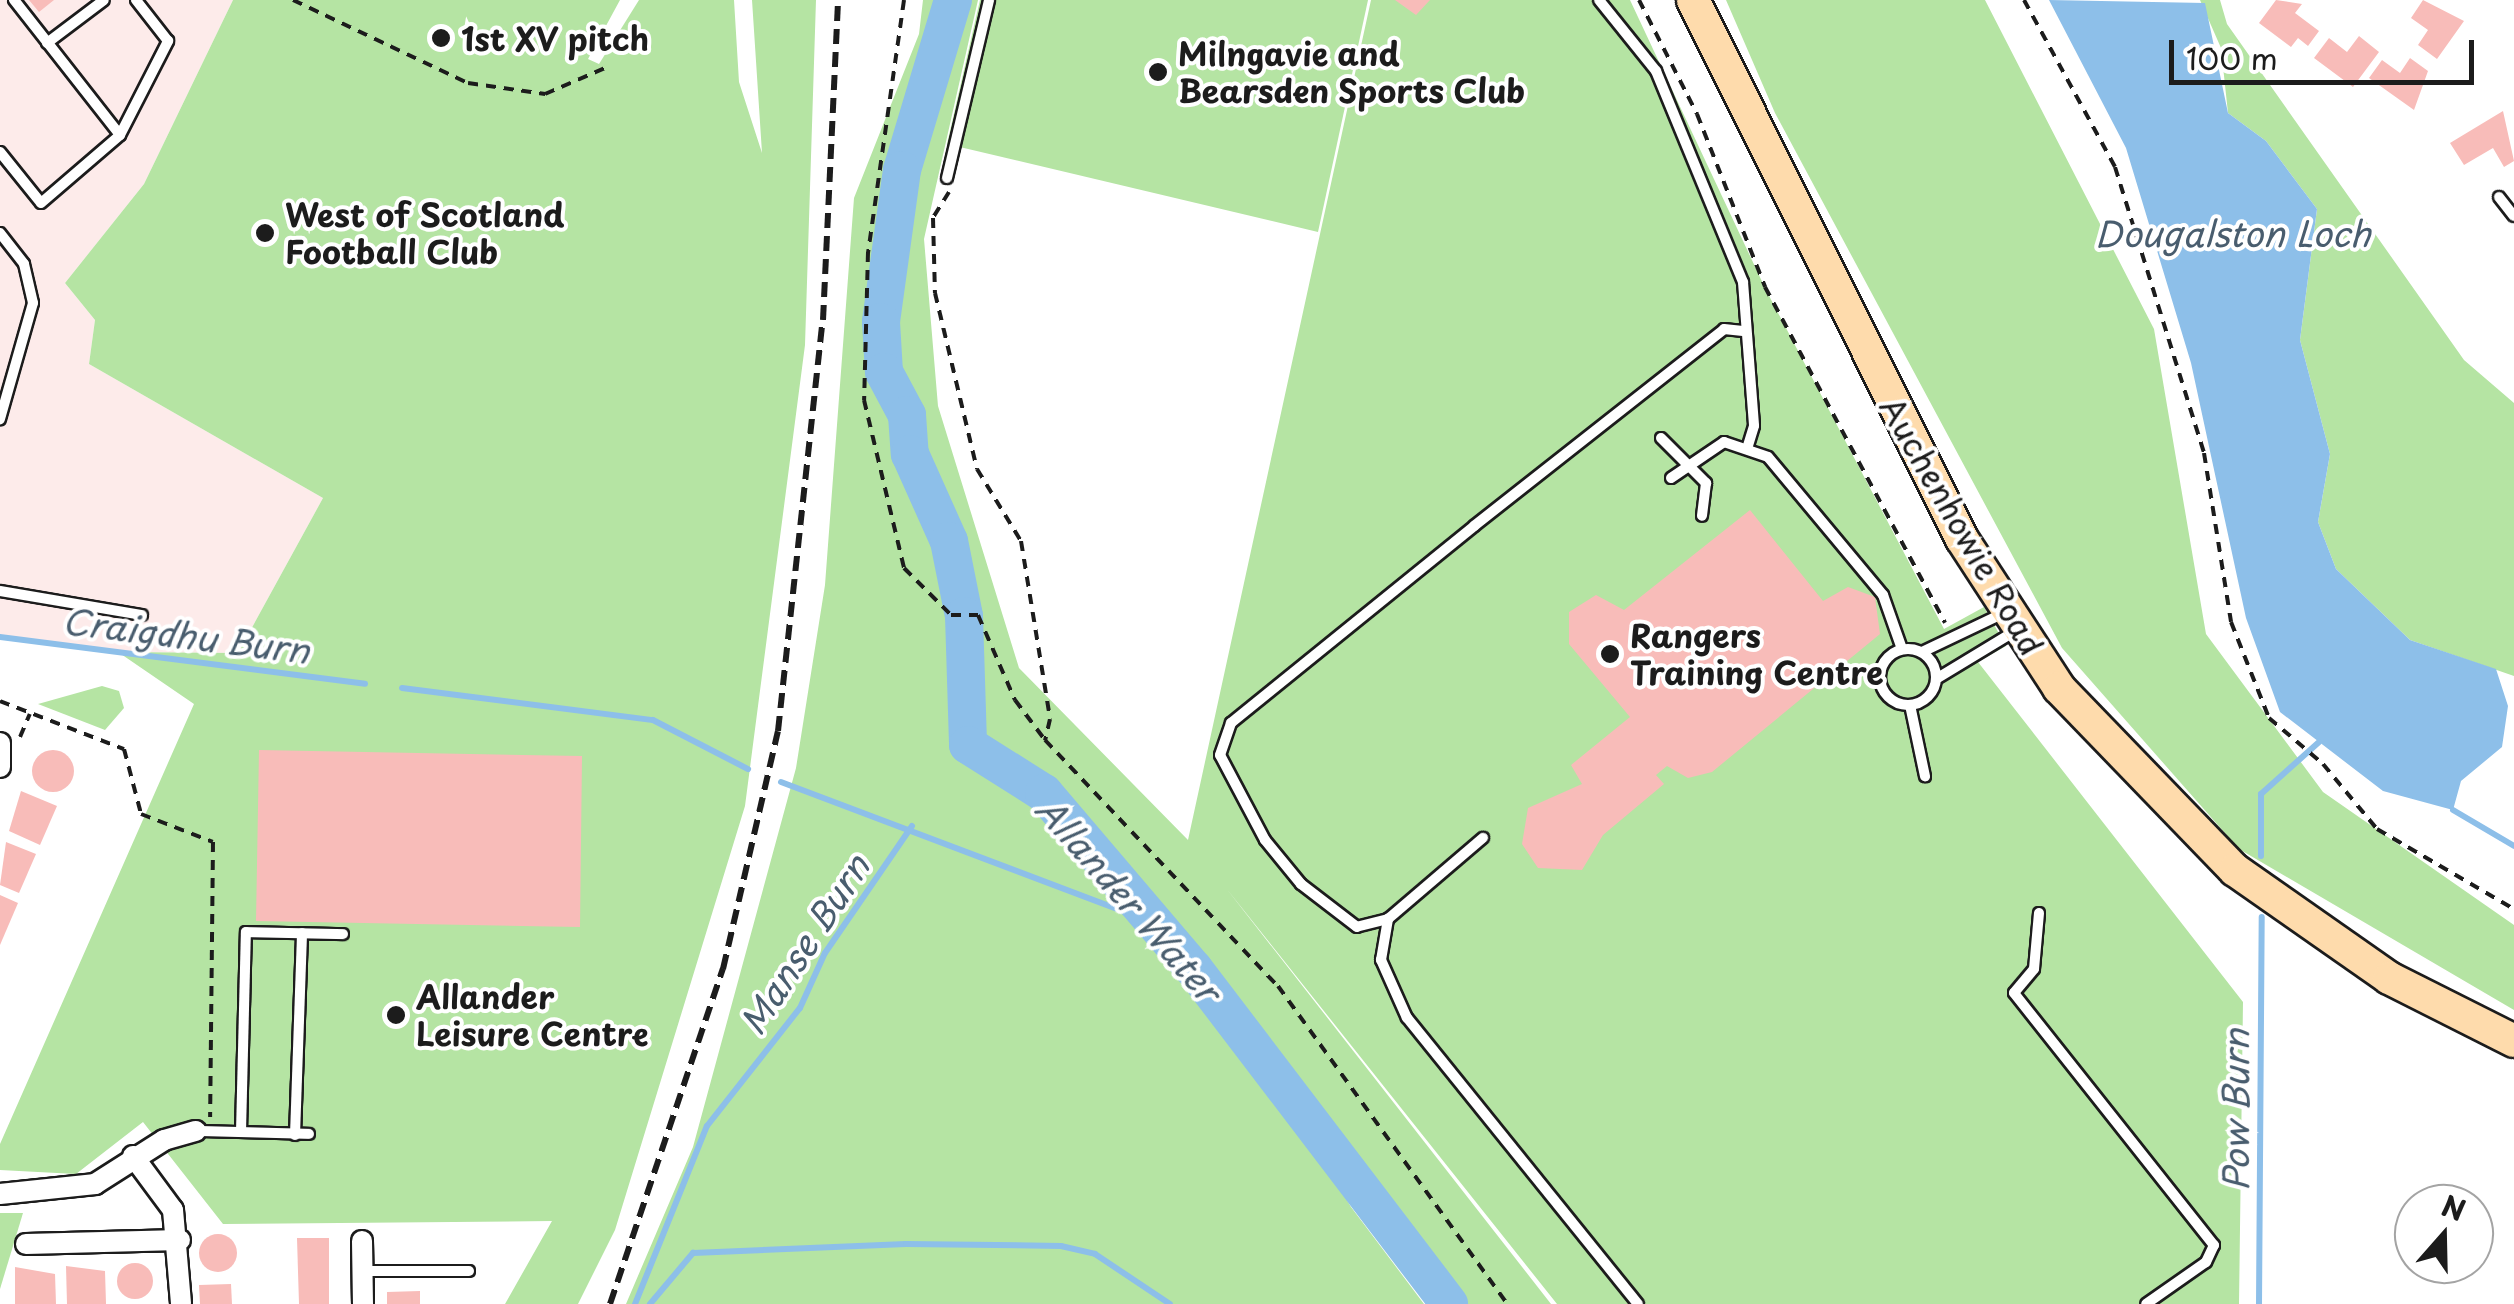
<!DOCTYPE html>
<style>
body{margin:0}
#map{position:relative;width:2514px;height:1304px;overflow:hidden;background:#fff;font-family:"Playpen Sans",sans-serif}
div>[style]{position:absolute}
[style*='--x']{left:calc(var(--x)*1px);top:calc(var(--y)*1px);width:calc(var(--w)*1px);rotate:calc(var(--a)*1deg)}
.built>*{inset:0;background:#fdebea}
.green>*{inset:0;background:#b5e4a3}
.water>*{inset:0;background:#8dbfe9}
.stream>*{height:6px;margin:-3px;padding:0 3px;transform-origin:3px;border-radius:3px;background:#8dbfe9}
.river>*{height:38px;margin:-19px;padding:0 19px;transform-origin:19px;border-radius:19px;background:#8dbfe9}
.building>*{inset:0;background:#f8bcb9}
.round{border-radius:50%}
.path>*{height:4px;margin-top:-2px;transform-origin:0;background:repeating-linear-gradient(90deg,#1c1c1c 0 10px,transparent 0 18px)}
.roads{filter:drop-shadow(2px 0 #1c1c1c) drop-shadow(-2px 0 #1c1c1c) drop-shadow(0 2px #1c1c1c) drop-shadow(0 -2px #1c1c1c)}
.lane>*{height:10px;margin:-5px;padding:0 5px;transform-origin:5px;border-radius:5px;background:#fff}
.lane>.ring{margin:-5px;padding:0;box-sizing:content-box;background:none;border:10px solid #fff;border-radius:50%}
.street>*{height:20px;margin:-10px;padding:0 10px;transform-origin:10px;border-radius:10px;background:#fff}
.primary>*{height:32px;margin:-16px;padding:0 16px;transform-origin:16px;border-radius:16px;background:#fedbac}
.rail>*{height:6px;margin-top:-3px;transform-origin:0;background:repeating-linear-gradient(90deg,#1c1c1c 0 15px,transparent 0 23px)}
.dots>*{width:28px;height:28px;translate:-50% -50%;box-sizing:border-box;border:5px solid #fff;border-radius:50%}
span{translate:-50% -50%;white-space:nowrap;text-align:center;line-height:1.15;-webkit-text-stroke:8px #fff;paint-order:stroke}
.poi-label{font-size:32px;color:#1c1c1c;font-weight:700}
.left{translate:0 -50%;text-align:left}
.street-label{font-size:32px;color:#1c1c1c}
.water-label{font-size:35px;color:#495d6e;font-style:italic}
.north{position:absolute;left:2394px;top:1184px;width:100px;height:100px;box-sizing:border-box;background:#fff;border:2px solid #a4a4a4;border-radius:50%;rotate:20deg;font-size:28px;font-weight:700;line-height:40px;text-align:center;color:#1c1c1c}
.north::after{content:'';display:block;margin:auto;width:35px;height:45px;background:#1c1c1c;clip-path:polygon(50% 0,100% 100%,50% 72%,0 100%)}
.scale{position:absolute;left:2169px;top:40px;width:305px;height:45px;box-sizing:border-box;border:5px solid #1c1c1c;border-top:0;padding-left:12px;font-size:30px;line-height:35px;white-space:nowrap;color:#1c1c1c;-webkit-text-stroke:8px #fff;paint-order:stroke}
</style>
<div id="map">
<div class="built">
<i style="clip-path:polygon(0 0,233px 0,144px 184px,65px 283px,95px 320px,89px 364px,323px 498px,238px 653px,118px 652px,0 636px)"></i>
</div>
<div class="green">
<i style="clip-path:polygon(233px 0,620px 0,588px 59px,599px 64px,639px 0,734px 0,739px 82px,762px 153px,752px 0,816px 0,805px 345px,745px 806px,615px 1230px,578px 1304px,505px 1304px,552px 1221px,223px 1224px,143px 1122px,76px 1174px,0 1170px,0 1144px,194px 704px,118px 652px,238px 653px,323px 498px,89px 364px,95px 320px,65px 283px,144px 184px)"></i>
<i style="clip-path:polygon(923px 0,978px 0,924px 239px,938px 406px,1019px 668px,1188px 840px,1371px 0,1630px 0,1766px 290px,1944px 629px,1984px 607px,2006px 646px,1978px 662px,2243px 1002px,2239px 1304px,1557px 1304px,1226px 888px,1551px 1304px,1439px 1304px,1281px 1089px,1351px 1207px,1424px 1304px,626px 1304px,693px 1147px,796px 768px,825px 585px,854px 198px,919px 34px)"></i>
<i style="clip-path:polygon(980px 0,1368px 0,1318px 232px,947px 144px)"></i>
<i style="clip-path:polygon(1726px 0,1985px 0,2154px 329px,2206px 634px,2323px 792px,2514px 925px,2514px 1010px,2239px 849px,2062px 648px,1775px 113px)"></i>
<i style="clip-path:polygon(2200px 0,2220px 0,2227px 24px,2464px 360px,2514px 403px,2514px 676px,2410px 640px,2336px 569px,2318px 522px,2330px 454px,2300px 340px,2317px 209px,2266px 141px,2228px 113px,2221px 48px)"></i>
<i style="clip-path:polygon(102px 686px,119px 691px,124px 708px,105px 730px,38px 704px)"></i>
<i style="clip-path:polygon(0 1213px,23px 1213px,0 1289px)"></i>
</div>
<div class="water">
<i style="clip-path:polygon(2049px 0,2205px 3px,2228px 113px,2266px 141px,2317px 209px,2300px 340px,2330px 454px,2318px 522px,2336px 569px,2410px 640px,2496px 669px,2508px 706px,2502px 747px,2461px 781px,2453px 810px,2383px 791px,2280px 712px,2246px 618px,2191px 363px,2126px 148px)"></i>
</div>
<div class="stream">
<i style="--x:0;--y:637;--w:368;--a:7.3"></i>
<i style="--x:402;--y:688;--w:253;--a:7.3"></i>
<i style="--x:653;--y:720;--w:107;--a:27.3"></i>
<i style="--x:781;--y:782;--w:401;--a:20.7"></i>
<i style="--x:2453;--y:810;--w:71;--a:30.5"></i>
<i style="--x:2261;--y:856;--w:62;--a:-90"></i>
<i style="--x:2261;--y:794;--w:78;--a:-41.9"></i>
<i style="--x:635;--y:1304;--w:192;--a:-68"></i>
<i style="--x:707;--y:1126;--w:150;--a:-51.8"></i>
<i style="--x:800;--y:1008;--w:60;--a:-65.6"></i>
<i style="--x:825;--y:953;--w:154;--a:-55.6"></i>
<i style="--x:650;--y:1304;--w:67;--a:-49.9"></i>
<i style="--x:693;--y:1253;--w:213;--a:-2.4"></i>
<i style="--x:906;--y:1244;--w:155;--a:0.7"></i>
<i style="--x:1061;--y:1246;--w:35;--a:13"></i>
<i style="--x:1095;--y:1254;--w:90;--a:33.7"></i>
<i style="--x:2259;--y:1304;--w:387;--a:-89.6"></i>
</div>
<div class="river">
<i style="--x:953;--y:0;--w:177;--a:106.7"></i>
<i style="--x:902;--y:170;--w:153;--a:97.9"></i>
<i style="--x:881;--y:322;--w:50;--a:86.6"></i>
<i style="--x:884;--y:372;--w:49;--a:61.9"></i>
<i style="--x:907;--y:415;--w:39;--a:86"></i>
<i style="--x:910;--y:454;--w:95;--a:65.9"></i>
<i style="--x:949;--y:541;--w:76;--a:78.7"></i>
<i style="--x:964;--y:616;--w:129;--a:88.2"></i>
<i style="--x:968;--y:745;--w:90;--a:32.3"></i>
<i style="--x:1044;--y:793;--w:231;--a:49.6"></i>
<i style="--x:1194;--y:969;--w:421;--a:52.7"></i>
</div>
<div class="building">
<i style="clip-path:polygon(29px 0,54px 0,39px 12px)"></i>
<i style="clip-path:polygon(1395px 0,1430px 0,1416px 15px)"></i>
<i style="clip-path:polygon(2276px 0,2302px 4px,2295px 13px,2319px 31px,2308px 46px,2298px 38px,2291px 47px,2259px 23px)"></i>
<i style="clip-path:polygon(2423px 0,2464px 21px,2437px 59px,2418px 45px,2428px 30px,2411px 18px)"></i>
<i style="clip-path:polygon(2359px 36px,2379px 52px,2353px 87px,2314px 58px,2329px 38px,2347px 52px)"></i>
<i style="clip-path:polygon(2410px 58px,2428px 71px,2414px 110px,2369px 78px,2382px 60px,2400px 73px)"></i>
<i style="clip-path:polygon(2503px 111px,2514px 161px,2504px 167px,2493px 148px,2464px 165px,2450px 143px)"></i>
<i style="clip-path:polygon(1750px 510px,1823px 601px,1848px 587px,1875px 597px,1880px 634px,1712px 772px,1688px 778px,1667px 766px,1656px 775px,1664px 784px,1603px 835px,1582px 870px,1538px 868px,1522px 844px,1528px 808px,1582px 784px,1571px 765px,1630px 717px,1569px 644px,1569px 612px,1596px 595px,1624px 610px)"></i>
<i style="clip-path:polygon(259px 750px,582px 756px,580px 927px,256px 921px)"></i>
<i class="round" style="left:32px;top:750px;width:42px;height:42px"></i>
<i style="clip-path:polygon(21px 791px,57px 806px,40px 845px,9px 831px)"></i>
<i style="clip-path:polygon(6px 842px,36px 854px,19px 893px,0 885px)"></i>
<i style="clip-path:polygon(0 895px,18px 903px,0 945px)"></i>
<i class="round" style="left:199px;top:1234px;width:38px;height:38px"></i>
<i style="clip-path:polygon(297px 1238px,329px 1238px,329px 1304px,299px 1304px)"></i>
<i class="round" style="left:117px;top:1263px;width:36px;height:36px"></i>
<i style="clip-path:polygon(66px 1266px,105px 1271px,106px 1304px,67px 1304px)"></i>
<i style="clip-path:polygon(15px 1267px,55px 1274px,56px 1304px,15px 1304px)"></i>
<i style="clip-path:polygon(231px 1284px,232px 1304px,200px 1304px,199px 1285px)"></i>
<i style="clip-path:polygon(420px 1291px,420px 1304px,387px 1304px,387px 1292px)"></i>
</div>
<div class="path">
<i style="--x:293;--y:0;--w:194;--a:25.4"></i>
<i style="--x:468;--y:83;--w:78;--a:8.1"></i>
<i style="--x:545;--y:94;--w:65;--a:-23.4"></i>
<i style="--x:904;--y:0;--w:255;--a:98.1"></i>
<i style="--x:868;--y:252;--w:148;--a:91.5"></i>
<i style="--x:864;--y:400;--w:173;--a:76.6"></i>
<i style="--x:904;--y:568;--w:66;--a:45"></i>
<i style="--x:951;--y:615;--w:27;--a:0"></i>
<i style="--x:978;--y:615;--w:93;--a:66.5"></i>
<i style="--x:1015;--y:700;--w:50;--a:53.1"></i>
<i style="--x:1045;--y:740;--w:339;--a:46.6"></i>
<i style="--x:1278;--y:986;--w:392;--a:54.2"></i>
<i style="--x:1639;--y:0;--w:128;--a:63"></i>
<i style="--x:1697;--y:114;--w:186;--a:68.5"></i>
<i style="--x:1765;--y:287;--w:381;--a:61.8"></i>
<i style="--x:2024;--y:0;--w:190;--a:61.4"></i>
<i style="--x:2115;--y:167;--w:300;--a:72.7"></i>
<i style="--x:2204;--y:453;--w:171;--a:80.9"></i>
<i style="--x:2231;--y:622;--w:103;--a:68.4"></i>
<i style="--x:2269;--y:718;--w:71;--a:40.4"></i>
<i style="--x:2323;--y:764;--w:85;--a:50.3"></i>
<i style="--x:2377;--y:829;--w:159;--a:30.3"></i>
<i style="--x:949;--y:192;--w:31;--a:122"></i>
<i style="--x:933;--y:218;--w:75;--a:88.5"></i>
<i style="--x:935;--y:293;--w:181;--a:76.6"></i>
<i style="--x:977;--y:469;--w:84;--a:58.6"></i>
<i style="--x:1021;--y:541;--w:180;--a:80.7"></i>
<i style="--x:1050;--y:719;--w:22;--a:103"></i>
<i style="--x:0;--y:701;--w:133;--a:21.2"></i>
<i style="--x:124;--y:749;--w:67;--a:75.3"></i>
<i style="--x:141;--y:814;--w:77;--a:21.3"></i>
<i style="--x:213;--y:842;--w:275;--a:90.6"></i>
<i style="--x:20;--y:737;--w:25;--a:-67"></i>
</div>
<div class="roads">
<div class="lane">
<i style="--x:1599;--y:0;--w:91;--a:51.2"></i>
<i style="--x:1656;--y:71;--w:228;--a:67.6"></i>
<i style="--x:1743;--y:282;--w:144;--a:85.6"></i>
<i style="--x:1754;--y:426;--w:21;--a:107"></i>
<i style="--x:47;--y:43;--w:71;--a:-37"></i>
<i style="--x:120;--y:135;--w:106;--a:-62.9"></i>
<i style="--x:168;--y:41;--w:52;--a:-128"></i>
<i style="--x:0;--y:152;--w:65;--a:51.2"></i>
<i style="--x:41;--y:203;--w:104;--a:-40.7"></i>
<i style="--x:120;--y:135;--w:172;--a:-128.1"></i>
<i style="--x:947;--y:178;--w:183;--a:-76.7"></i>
<i style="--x:2499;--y:197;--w:24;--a:52"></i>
<i style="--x:0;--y:233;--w:39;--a:52"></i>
<i style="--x:24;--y:264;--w:40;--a:77"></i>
<i style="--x:33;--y:303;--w:121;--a:105.9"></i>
<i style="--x:1661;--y:438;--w:64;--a:45"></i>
<i style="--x:1706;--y:483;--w:33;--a:97"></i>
<i style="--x:1671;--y:478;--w:64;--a:-34.2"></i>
<i style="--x:1724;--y:442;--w:46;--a:18.8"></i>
<i style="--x:1768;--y:457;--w:180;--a:50.2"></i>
<i style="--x:1883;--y:595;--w:57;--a:70.6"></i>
<i style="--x:0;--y:591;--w:144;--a:9.6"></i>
<i class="ring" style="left:1880px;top:649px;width:46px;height:46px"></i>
<i style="--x:1922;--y:652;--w:93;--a:-25.5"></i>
<i style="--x:1936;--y:679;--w:95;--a:-31.2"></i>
<i style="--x:1910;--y:705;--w:73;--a:78.1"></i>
<i style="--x:2039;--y:913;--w:56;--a:95.1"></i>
<i style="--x:2034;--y:969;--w:31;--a:130"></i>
<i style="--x:2014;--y:993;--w:322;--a:51.6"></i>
<i style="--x:2214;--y:1245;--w:19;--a:115"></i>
<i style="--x:2206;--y:1262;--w:73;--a:145"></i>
<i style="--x:1388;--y:919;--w:125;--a:-40.5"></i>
<i style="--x:196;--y:1131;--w:113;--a:1.5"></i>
<i style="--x:241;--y:1132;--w:200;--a:-88.6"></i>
<i style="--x:246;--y:932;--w:97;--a:1.2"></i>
<i style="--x:295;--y:1135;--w:202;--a:-88"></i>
<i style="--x:363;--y:1271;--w:106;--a:0"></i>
<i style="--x:1638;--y:1304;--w:368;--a:-128.9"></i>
<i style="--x:1407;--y:1018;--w:64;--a:-114.1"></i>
<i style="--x:1381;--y:960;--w:42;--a:-80.3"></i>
<i style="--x:1388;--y:919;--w:32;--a:166"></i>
<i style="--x:1357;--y:927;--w:71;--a:-142.5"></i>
<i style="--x:1301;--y:884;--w:57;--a:-129.3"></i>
<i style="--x:1265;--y:840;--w:96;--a:-117.9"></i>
<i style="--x:1220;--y:755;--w:34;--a:-71"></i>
<i style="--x:1231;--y:723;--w:313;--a:-39"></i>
<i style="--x:1474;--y:526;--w:318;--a:-38.2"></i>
<i style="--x:1724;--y:329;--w:19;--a:6"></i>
</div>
<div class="street">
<i style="--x:0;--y:743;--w:24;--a:90"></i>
<i style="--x:133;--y:1156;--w:67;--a:53.5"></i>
<i style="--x:173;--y:1210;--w:94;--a:85.1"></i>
<i style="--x:0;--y:1194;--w:96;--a:-6"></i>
<i style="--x:95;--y:1184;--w:82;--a:-32.5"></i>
<i style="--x:164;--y:1140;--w:33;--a:-16"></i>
<i style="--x:362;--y:1241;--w:63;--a:89.1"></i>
<i style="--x:26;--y:1244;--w:154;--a:-1.5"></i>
</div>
<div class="primary">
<i style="--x:1693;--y:0;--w:602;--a:63.48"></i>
<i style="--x:1962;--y:539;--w:178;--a:56.9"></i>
<i style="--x:2059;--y:688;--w:253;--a:46"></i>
<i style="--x:2235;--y:870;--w:188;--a:35"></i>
<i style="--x:2389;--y:978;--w:140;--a:26.7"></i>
</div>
</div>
<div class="rail">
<i style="--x:610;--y:1304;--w:354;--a:-71.4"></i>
<i style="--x:723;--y:969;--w:244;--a:-77"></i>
<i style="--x:778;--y:731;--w:413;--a:-83.8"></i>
<i style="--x:823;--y:320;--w:320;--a:-87.3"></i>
</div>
<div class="dots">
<i style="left:441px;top:38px;background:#1c1c1c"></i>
<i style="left:1158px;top:72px;background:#1c1c1c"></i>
<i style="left:265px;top:233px;background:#1c1c1c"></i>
<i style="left:1610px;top:654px;background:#1c1c1c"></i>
<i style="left:396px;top:1015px;background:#1c1c1c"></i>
</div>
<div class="poi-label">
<span class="left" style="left:461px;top:38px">1st XV pitch</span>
<span class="left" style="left:1178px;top:72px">Milngavie and<br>Bearsden Sports Club</span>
<span class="left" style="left:285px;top:233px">West of Scotland<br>Football Club</span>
<span class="left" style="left:1630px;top:654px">Rangers<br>Training Centre</span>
<span class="left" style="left:416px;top:1015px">Allander<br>Leisure Centre</span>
</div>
<div class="street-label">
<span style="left:1962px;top:526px;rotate:60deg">Auchenhowie Road</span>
</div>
<div class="water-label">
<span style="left:2233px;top:233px">Dougalston Loch</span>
<span style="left:186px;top:635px;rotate:7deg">Craigdhu Burn</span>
<span style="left:1129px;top:899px;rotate:49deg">Allander Water</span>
<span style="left:804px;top:944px;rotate:-57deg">Manse Burn</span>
<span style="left:2235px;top:1110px;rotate:-90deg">Pow Burn</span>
</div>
<div class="north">N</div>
<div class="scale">100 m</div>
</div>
